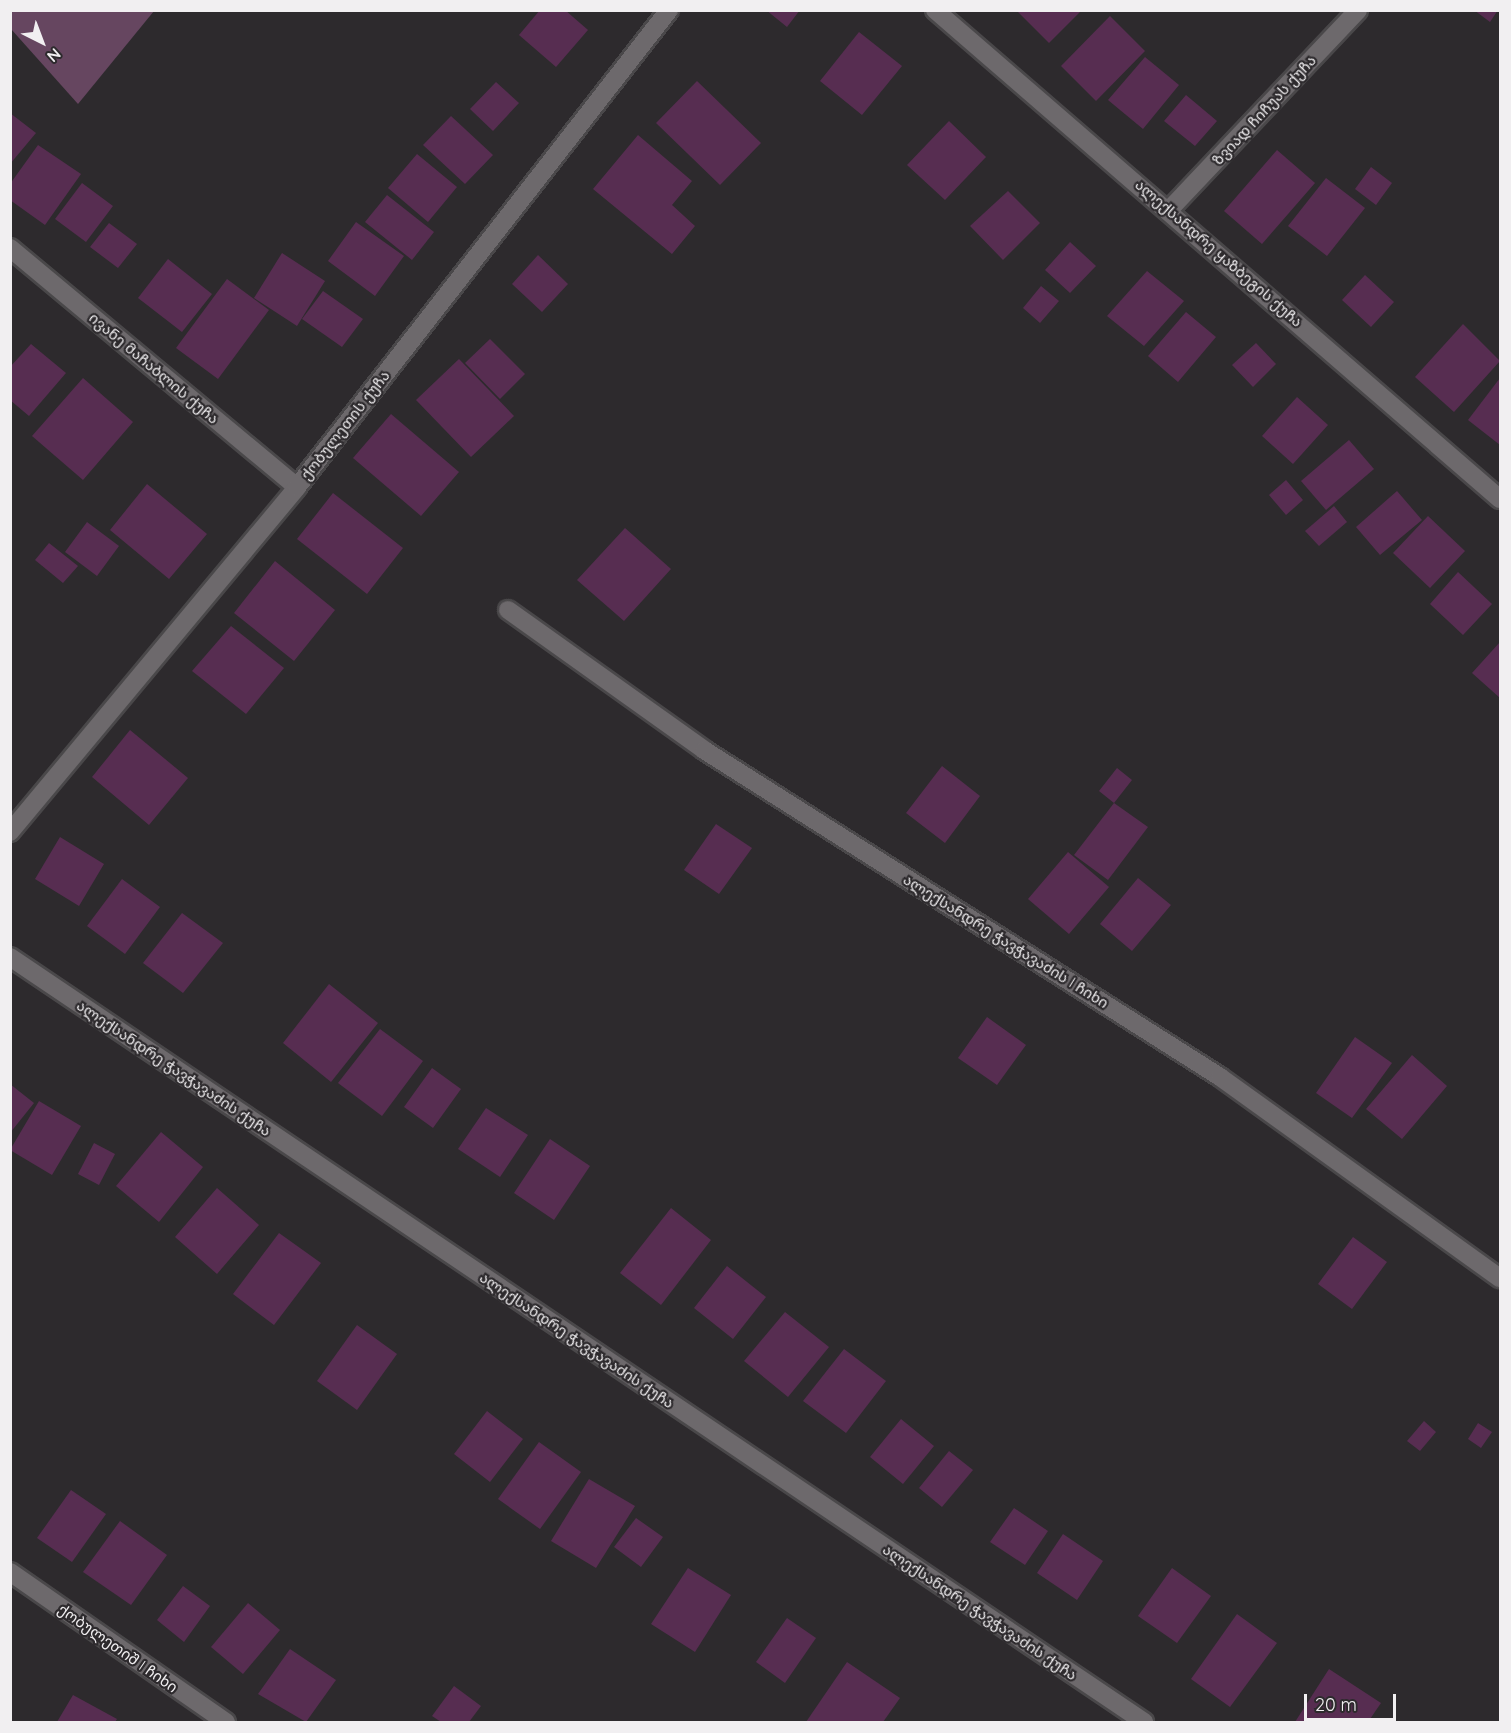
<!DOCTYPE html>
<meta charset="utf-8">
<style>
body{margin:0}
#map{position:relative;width:1511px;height:1733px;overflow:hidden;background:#2d2a2d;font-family:Quicksand,"Noto Sans Georgian",sans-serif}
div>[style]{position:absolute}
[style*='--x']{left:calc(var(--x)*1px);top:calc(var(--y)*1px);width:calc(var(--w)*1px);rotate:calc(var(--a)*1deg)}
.green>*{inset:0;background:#664660}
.building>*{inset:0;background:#572d51}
.roads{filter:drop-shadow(2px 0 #4a484a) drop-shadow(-2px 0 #4a484a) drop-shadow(0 2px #4a484a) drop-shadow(0 -2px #4a484a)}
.minor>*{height:18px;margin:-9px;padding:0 9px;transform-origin:9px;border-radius:9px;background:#6d696c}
.tertiary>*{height:18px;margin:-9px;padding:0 9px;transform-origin:9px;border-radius:9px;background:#6d696c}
span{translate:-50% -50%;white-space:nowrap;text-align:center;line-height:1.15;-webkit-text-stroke:4.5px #2d2a2d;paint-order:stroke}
.street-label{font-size:15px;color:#f1eff1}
.frame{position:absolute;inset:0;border:12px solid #f1eff1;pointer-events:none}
.north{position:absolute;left:12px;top:12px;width:60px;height:60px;-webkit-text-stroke:4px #2d2a2d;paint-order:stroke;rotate:138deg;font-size:16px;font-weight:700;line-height:24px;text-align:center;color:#f1eff1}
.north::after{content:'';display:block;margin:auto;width:21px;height:27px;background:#f1eff1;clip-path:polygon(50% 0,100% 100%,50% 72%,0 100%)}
.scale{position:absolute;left:1304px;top:1694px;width:92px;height:27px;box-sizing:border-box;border:3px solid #f1eff1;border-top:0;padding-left:8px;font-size:18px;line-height:21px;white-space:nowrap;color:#f1eff1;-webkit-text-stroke:4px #2d2a2d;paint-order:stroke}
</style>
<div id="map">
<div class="green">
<i style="clip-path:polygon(11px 10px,154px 10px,154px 11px,78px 104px,11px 29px)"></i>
</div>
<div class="building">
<i style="clip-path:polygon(540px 10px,565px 10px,588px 30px,556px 67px,519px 35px)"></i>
<i style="clip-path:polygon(766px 10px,800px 10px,787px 27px)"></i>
<i style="clip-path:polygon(1016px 10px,1082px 10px,1049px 43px)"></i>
<i style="clip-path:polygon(1474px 10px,1498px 10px,1490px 22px)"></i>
<i style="clip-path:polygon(1110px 16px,1145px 51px,1096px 101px,1061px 66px)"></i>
<i style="clip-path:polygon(859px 32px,902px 66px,862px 115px,820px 81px)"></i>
<i style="clip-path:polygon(1145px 57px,1179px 85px,1143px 129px,1108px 100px)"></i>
<i style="clip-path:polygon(697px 81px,761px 143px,720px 185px,656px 123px)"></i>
<i style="clip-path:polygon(496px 82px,519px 103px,493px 131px,470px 109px)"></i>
<i style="clip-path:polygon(1186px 95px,1217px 121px,1195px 146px,1164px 121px)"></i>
<i style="clip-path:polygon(10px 113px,36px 133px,10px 164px)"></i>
<i style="clip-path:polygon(451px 116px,493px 155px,465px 184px,423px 145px)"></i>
<i style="clip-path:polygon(949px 121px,986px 157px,945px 200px,907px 165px)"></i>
<i style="clip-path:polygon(638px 135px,692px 181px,672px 205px,695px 226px,672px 254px,593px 189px)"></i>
<i style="clip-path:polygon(38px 145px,81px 174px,45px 225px,10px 200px,10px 184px)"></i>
<i style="clip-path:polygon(1277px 150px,1315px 183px,1262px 244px,1224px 211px)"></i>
<i style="clip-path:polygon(417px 154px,457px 187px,428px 222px,388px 188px)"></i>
<i style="clip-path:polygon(1371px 167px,1392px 183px,1376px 205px,1355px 189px)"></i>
<i style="clip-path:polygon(1326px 178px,1365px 208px,1327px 256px,1288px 226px)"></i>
<i style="clip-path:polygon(82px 183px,113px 206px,86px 242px,55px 219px)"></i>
<i style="clip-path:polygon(1008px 191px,1040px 223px,1003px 260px,970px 226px)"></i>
<i style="clip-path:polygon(387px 195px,434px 232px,412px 260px,365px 222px)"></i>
<i style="clip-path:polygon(356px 222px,404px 256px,375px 296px,328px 261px)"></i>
<i style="clip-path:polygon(109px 223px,137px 244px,118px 268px,90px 247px)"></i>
<i style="clip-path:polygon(1070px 242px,1096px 266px,1070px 293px,1045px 270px)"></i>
<i style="clip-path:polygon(282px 253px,325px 281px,297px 326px,254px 298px)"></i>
<i style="clip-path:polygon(538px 255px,568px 284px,542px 312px,512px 284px)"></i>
<i style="clip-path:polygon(168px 259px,212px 294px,182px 332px,138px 298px)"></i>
<i style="clip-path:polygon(1147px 271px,1184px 301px,1144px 346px,1107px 316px)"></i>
<i style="clip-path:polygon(1365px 275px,1394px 302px,1371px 327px,1342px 300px)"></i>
<i style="clip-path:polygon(227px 279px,269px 310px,218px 379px,176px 348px)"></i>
<i style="clip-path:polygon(1041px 286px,1059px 301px,1040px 323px,1023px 308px)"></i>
<i style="clip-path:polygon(323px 291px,363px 319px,342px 347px,302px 319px)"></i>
<i style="clip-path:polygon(1186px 312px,1216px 337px,1178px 382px,1148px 356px)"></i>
<i style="clip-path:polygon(1463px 324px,1500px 361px,1454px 412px,1415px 377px)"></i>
<i style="clip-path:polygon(490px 339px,525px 374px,500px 399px,465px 363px)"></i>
<i style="clip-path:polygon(1256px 343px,1276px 364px,1253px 387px,1232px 365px)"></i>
<i style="clip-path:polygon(31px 344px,66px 373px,29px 416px,10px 400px,10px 367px)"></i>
<i style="clip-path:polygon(459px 359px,514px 416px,471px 457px,416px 400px)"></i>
<i style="clip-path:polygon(83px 378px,133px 422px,83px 480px,32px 436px)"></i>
<i style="clip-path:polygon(1500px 378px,1500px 445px,1468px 420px)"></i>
<i style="clip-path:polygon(1297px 397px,1328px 425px,1293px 464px,1262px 436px)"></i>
<i style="clip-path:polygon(391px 414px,459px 472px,421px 516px,353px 458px)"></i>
<i style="clip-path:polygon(1349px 440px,1374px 469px,1326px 510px,1301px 481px)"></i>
<i style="clip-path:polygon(1286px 480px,1303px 500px,1286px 515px,1269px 495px)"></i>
<i style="clip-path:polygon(147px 484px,207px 534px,169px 579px,110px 530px)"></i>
<i style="clip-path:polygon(1397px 491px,1422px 520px,1380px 555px,1356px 527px)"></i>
<i style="clip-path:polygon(333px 493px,403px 548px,367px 594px,297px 539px)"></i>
<i style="clip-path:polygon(1334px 506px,1347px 522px,1319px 546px,1305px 531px)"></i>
<i style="clip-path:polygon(1428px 516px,1465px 551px,1430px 588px,1393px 553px)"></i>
<i style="clip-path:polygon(87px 522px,119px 546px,97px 576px,65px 552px)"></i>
<i style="clip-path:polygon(625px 528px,671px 569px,624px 621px,577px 580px)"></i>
<i style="clip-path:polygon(49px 543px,78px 566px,63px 583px,35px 560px)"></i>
<i style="clip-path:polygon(275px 561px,335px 610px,294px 661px,234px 613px)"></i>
<i style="clip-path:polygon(1458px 572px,1492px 604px,1463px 635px,1430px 604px)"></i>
<i style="clip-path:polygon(231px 626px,284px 668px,246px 714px,192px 671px)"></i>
<i style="clip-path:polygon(1500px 642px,1500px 698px,1472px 673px)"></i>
<i style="clip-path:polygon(130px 730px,188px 778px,149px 825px,92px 777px)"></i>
<i style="clip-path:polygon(942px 766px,980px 796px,945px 843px,906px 813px)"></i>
<i style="clip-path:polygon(1117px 768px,1132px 780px,1114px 803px,1099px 791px)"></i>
<i style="clip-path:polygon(1114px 803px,1148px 827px,1108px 880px,1074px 855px)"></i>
<i style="clip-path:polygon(716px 824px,752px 848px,719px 894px,684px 870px)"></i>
<i style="clip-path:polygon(60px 837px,104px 864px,79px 906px,35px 879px)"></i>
<i style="clip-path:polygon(1068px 852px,1109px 887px,1069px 934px,1028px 899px)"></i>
<i style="clip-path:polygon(1138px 878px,1171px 905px,1132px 951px,1100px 924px)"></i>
<i style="clip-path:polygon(122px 879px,160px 907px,125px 954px,87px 926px)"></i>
<i style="clip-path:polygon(182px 913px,223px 943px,183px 993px,143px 963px)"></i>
<i style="clip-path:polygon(329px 984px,378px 1023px,331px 1082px,283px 1043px)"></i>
<i style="clip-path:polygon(987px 1017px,1026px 1045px,997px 1085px,958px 1058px)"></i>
<i style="clip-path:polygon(380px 1029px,423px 1061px,382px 1116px,338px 1083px)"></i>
<i style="clip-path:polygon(1355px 1037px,1392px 1063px,1352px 1118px,1316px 1093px)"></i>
<i style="clip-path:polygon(1412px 1055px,1447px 1086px,1402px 1139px,1366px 1109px)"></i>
<i style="clip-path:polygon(432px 1068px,461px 1089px,433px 1128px,404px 1107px)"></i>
<i style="clip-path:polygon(10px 1084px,34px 1103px,10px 1133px)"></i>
<i style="clip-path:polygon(39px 1101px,81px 1126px,52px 1175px,10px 1150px)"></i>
<i style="clip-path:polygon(486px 1108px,528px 1135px,500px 1177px,458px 1149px)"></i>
<i style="clip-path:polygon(161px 1132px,203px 1167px,159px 1222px,116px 1186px)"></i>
<i style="clip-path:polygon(550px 1139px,590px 1166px,554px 1220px,514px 1193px)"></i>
<i style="clip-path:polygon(94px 1143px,115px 1154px,99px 1185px,78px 1174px)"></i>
<i style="clip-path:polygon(217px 1188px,259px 1225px,217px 1274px,175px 1237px)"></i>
<i style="clip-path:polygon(671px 1208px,711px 1240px,661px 1305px,620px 1273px)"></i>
<i style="clip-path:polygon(279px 1233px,321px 1263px,274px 1325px,233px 1294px)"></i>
<i style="clip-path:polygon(1353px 1237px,1387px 1262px,1352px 1309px,1318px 1284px)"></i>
<i style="clip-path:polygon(727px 1266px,766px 1297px,733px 1339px,694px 1308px)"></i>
<i style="clip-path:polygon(785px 1312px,829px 1347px,788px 1397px,744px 1361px)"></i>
<i style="clip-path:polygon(357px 1325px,397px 1354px,357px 1410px,317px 1381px)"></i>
<i style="clip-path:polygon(844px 1349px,886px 1381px,846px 1433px,803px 1401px)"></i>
<i style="clip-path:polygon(487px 1411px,523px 1439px,490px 1482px,454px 1454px)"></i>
<i style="clip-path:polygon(901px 1419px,934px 1446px,903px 1484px,870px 1457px)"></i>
<i style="clip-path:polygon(1424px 1421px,1436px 1432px,1420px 1451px,1407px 1441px)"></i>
<i style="clip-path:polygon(1478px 1423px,1492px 1432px,1481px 1448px,1468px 1439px)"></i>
<i style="clip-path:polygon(539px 1442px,581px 1472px,540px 1529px,498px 1499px)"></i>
<i style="clip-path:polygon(949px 1451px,973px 1470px,942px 1507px,919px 1488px)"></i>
<i style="clip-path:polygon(589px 1479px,635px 1506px,596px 1568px,551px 1541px)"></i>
<i style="clip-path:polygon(71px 1490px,106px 1514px,72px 1562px,37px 1538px)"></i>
<i style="clip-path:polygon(1014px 1508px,1048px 1531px,1025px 1565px,990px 1542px)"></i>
<i style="clip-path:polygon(636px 1518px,663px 1537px,641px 1567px,614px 1547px)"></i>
<i style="clip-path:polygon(120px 1521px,167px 1555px,131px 1605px,83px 1572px)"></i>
<i style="clip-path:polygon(1063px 1534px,1103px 1561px,1077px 1600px,1037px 1573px)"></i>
<i style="clip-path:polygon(688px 1568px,731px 1595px,695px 1652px,651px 1624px)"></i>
<i style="clip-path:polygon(1172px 1568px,1211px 1596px,1177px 1643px,1138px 1616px)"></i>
<i style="clip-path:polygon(183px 1586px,210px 1606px,184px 1642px,157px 1620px)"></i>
<i style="clip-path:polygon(248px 1603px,280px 1630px,243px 1674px,211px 1647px)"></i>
<i style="clip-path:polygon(1237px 1614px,1277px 1643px,1230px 1707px,1191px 1679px)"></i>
<i style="clip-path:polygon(787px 1618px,816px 1638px,785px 1683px,756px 1662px)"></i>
<i style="clip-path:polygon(290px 1649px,336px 1680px,306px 1722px,258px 1694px)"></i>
<i style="clip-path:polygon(847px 1662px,900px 1698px,883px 1722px,806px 1722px)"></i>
<i style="clip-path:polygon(1329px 1669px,1381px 1703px,1368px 1722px,1295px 1722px)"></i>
<i style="clip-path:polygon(454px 1686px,481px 1706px,469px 1722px,441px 1722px,432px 1716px)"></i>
<i style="clip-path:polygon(73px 1695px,117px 1719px,115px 1722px,57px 1722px)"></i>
</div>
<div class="roads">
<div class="minor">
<i style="--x:935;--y:10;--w:747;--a:40.88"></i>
<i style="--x:1169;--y:210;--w:275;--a:-46.6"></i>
<i style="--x:10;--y:248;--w:373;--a:39.8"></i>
<i style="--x:508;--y:610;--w:241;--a:35.5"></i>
<i style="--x:704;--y:750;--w:611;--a:32.36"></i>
<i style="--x:1220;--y:1077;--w:345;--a:35.7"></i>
<i style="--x:10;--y:832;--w:449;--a:-50.2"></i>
<i style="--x:297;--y:487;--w:605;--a:-52.05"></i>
<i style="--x:10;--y:1572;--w:263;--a:34.8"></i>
</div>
<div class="tertiary">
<i style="--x:10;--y:957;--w:1368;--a:34"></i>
</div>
</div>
<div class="street-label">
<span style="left:1264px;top:110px;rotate:-47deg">ზვიად ჩიჩუას ქუჩა</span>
<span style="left:1219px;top:253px;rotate:41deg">ალექსანდრე ყაზბეგის ქუჩა</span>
<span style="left:154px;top:368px;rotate:40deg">ივანე მაჩაბლის ქუჩა</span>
<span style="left:345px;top:425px;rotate:-52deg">ქობულეთის ქუჩა</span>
<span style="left:1006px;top:941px;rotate:32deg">ალექსანდრე ჭავჭავაძის I ჩიხი</span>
<span style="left:174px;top:1068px;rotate:34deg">ალექსანდრე ჭავჭავაძის ქუჩა</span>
<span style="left:577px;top:1340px;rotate:34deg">ალექსანდრე ჭავჭავაძის ქუჩა</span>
<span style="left:980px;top:1612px;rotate:34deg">ალექსანდრე ჭავჭავაძის ქუჩა</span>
<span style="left:118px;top:1648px;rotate:35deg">ქობულეთიშ I ჩიხი</span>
</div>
<div class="frame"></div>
<div class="north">N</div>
<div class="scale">20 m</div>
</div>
